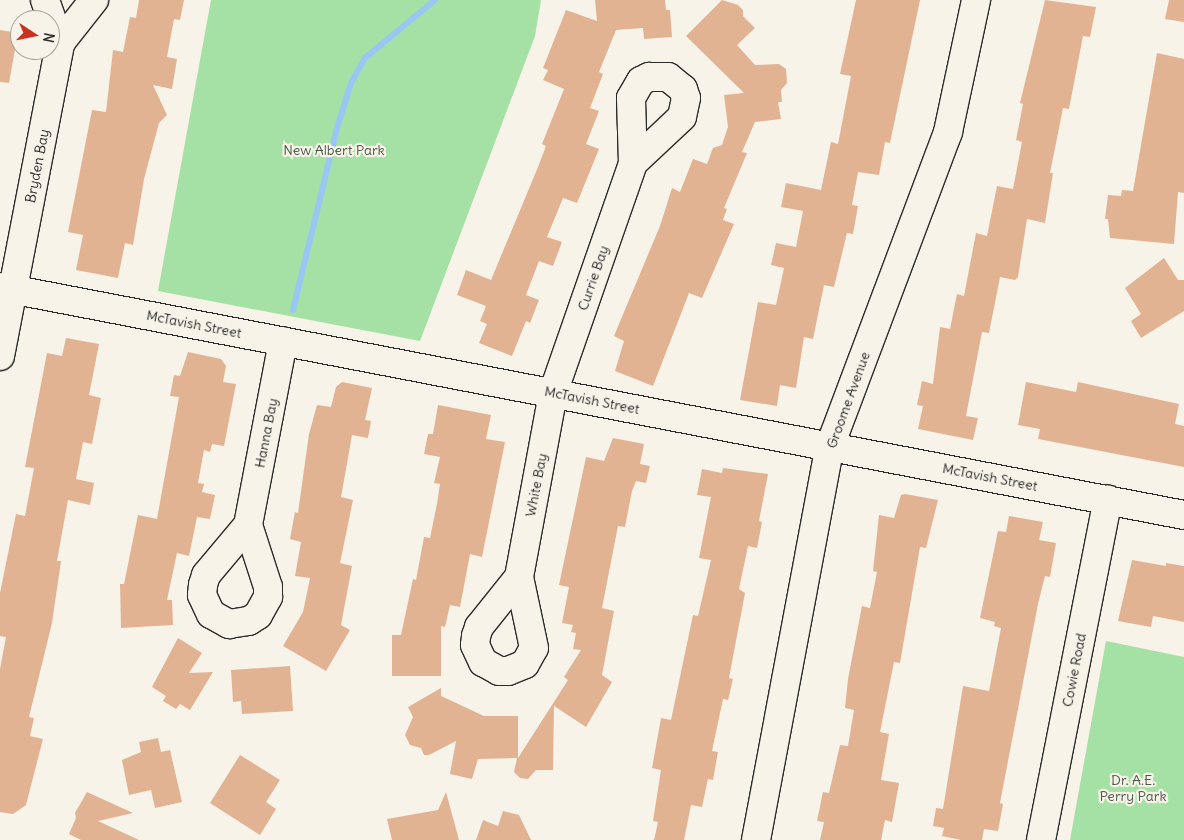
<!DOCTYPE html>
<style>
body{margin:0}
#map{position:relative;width:1184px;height:840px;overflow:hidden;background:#f7f3e8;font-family:Delius,sans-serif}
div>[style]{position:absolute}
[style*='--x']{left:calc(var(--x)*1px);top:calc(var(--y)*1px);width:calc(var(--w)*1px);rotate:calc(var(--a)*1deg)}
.green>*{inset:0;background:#a5e0a5}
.stream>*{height:6px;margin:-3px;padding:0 3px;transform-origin:3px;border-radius:3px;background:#9ac6f4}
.building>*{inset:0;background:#e2b393}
.roads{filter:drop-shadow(1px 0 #2b2b2b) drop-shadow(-1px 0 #2b2b2b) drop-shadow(0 1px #2b2b2b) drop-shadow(0 -1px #2b2b2b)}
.minor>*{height:28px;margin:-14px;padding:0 14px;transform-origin:14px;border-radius:14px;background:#f7f3e8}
span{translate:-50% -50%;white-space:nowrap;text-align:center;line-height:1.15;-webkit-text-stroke:4.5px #f7f3e8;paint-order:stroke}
.park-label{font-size:14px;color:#4a584a}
.street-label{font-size:14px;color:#2b2b2b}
.north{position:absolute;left:10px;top:10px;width:50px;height:50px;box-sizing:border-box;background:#f7f3e8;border:1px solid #a5a39c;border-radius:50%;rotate:101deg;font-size:14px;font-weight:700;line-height:20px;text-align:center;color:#2b2b2b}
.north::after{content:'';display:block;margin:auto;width:18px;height:22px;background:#c8321e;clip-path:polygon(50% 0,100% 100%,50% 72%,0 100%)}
</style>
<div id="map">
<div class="green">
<i style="clip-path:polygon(211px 0,541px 0,535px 36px,420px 341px,158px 291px)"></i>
<i style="clip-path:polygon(1106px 641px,1184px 657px,1184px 840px,1070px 840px)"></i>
</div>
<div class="stream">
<i style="--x:293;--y:310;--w:187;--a:-76.4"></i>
<i style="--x:337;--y:128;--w:47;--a:-72.7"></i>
<i style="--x:351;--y:83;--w:29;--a:-61"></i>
<i style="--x:365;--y:58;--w:91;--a:-39.6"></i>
</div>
<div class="building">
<i style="clip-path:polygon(139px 0,184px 0,180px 20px,174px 19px,167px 57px,177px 59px,172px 89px,153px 85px,167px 115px,159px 123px,144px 179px,133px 245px,125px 243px,118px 278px,76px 270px,83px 235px,68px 232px,92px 110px,106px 112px,113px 50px,123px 52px,130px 17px,136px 18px)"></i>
<i style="clip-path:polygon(595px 0,665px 0,666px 10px,670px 10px,672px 37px,644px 39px,643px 28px,616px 30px,599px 72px,603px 74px,590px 108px,599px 111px,586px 144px,599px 149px,577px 203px,563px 198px,547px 237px,562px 242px,553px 266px,539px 261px,526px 295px,539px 300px,530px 323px,526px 321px,512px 356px,479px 343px,487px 324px,480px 321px,486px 306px,457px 295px,466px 270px,491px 280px,538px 167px,546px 146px,542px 144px,564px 89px,543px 80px,548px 70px,543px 68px,566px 10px,597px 21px)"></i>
<i style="clip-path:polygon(722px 0,738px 5px,743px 10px,743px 16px,755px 28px,737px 45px,755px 65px,779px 64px,786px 69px,787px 83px,781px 90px,782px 102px,778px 102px,781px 119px,755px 122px,742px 152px,747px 153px,724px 208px,727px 209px,723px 220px,734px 224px,702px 298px,689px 293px,653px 386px,615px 371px,624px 341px,614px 336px,660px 226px,672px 188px,680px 192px,693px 159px,707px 164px,713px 148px,722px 145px,728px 127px,724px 95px,744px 93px,686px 36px)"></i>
<i style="clip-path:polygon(856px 0,920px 0,890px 143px,885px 142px,879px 175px,858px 172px,852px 205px,858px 206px,853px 234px,847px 233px,834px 287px,824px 285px,813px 339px,804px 337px,796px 388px,780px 385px,777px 406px,740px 400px,758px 302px,776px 305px,784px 268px,771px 265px,776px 243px,796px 247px,803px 211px,781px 207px,786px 183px,821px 190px,831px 142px,838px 144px,851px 76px,840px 74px)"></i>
<i style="clip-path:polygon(1045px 0,1096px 7px,1090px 37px,1083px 36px,1069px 109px,1063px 108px,1050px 173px,1053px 173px,1045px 223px,1027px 219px,1018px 277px,1015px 280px,1000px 277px,989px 333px,982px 332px,966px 416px,978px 418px,973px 440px,918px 429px,923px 406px,917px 405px,922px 381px,933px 384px,940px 327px,950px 329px,957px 294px,964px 296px,976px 233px,987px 236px,997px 186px,1013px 189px,1022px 142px,1016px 140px,1023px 104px,1020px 103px)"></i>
<i style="clip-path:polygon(1169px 0,1184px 0,1184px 22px,1165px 19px)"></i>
<i style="clip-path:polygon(0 30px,18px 33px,9px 83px,0 82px)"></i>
<i style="clip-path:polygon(1157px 53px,1184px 59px,1184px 193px,1178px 192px,1174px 244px,1110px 238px,1108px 219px,1105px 219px,1108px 195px,1121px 196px,1122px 190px,1133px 191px)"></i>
<i style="clip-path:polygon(1164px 258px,1178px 280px,1184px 280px,1184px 311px,1141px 338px,1131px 321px,1141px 314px,1125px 288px)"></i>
<i style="clip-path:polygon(66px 338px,99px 344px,89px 395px,101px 398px,92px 444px,83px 442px,76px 479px,94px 483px,90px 505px,68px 500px,57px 561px,61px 561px,52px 623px,29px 717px,34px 718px,30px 736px,43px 739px,26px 805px,13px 814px,0 812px,0 669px,6px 637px,0 636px,0 593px,16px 514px,25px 516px,34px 468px,25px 467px,47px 353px,62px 356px)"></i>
<i style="clip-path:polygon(188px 352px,221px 359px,226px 366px,223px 382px,236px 384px,224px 446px,212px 444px,210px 452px,204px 450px,198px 483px,204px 484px,202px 492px,215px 495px,210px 519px,197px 517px,189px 556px,177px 553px,167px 600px,172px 600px,173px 625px,121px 628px,120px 584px,124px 584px,138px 515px,157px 519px,179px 397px,170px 396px,174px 375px,180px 376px)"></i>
<i style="clip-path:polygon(342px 382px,372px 388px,365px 420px,371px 421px,368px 438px,352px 435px,348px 458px,341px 497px,353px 500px,340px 563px,352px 566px,341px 625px,350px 630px,326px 671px,283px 646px,303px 612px,310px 578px,295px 576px,301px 542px,290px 539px,295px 512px,298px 513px,309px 434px,317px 405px,331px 407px,336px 387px)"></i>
<i style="clip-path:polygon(1026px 382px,1076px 392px,1078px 382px,1179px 404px,1175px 424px,1184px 426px,1184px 467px,1038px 439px,1040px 429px,1018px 425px)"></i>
<i style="clip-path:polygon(438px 405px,491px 415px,486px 439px,505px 442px,482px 557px,470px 554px,460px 607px,450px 605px,445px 627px,441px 626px,441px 676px,392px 676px,392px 635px,401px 635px,413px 579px,416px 580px,424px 537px,430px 538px,437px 504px,440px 484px,434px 483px,440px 457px,424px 454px,428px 434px,433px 434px)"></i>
<i style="clip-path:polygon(613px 438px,644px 444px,640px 464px,650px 466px,646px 483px,636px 481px,632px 491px,625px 527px,618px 526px,602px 608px,614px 611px,602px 675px,612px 682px,586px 727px,554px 706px,553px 770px,536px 770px,528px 779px,520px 778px,514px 772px,517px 758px,478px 759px,472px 779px,450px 774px,456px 741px,429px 755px,424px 755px,421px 748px,410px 745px,405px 735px,413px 717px,408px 707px,441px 688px,441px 696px,484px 716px,518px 716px,518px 758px,568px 680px,564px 677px,581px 650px,573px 649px,576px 633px,571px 632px,573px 625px,562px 623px,569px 587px,559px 585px,586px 457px,604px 461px)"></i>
<i style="clip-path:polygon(723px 468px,768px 474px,759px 521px,762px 522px,757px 548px,748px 546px,739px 589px,745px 593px,729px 678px,733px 679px,728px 700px,723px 699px,712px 751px,718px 752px,713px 780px,708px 779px,702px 807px,691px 805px,684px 840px,654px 840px,658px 822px,653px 821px,661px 770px,652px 768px,661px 718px,671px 720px,693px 615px,698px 616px,711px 560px,699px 558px,711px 497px,697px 495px,702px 469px,722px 473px)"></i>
<i style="clip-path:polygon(905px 494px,938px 500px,926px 548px,920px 547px,900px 663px,894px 662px,880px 732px,889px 734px,881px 780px,899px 783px,892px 822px,885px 820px,881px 840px,820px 840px,824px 822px,817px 821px,823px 792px,829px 793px,840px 745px,848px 746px,854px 710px,845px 708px,848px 679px,862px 606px,870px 608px,877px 572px,873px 571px,879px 515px,894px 518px,901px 495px)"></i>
<i style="clip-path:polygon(1009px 516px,1043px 522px,1039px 540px,1056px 543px,1050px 577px,1045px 576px,1038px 604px,1000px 803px,1003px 804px,998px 831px,984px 829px,982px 840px,961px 840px,942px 836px,944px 828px,933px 826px,936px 808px,943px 809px,963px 686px,989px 691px,1001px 628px,994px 626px,995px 622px,980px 618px,998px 531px,1006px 532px)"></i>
<i style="clip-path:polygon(1132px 560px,1166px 566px,1166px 563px,1184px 566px,1184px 622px,1153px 616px,1151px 627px,1118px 621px)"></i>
<i style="clip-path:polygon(178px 638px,202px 653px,189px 673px,213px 672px,190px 710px,180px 704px,176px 709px,163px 701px,166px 696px,152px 687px)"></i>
<i style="clip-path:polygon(290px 666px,293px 711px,242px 714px,241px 701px,233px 702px,231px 670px)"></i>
<i style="clip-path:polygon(158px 738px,161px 752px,170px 750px,182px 802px,155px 808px,151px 790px,129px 795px,122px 760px,141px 752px,139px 742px)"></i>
<i style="clip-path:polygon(240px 755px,280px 780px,266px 802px,276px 809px,260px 835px,210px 803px)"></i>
<i style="clip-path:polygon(87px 792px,133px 813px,98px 821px,139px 840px,81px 840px,69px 834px,76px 818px,75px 813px)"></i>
<i style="clip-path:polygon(446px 792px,459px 840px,392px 840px,387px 819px,438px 810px)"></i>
<i style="clip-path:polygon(503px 811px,519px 815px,531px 840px,476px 840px,483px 820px,498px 826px)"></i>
</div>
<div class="roads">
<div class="minor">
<i style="--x:45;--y:0;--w:46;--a:70.8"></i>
<i style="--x:0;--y:287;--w:1206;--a:10.9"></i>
<i style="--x:0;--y:356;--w:319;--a:-79.1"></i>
<i style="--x:60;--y:43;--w:55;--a:-51.7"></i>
<i style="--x:248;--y:525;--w:65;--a:130"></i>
<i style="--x:206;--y:575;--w:10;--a:107"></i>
<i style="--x:203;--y:585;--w:10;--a:96"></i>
<i style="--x:202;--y:595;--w:21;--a:65"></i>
<i style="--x:211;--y:614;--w:21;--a:29"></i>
<i style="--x:229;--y:624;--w:20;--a:-9"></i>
<i style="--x:249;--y:621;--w:11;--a:-34"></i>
<i style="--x:258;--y:615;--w:21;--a:-61"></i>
<i style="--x:268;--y:597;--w:10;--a:-90"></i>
<i style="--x:268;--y:587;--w:65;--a:-107.9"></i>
<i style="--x:248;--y:525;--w:187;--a:-79.2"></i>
<i style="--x:519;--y:577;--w:64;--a:128.7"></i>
<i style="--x:479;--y:627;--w:9;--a:108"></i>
<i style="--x:476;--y:636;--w:9;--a:96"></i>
<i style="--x:475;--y:645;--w:19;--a:65"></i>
<i style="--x:483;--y:662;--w:18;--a:29"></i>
<i style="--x:499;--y:671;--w:9;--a:0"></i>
<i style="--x:508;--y:671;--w:18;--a:-22"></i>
<i style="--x:525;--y:664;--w:18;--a:-61"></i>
<i style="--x:534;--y:648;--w:73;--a:-101.9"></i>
<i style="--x:519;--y:577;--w:187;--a:-79.5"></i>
<i style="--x:553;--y:393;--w:244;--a:-70.8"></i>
<i style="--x:633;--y:163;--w:65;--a:-91.8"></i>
<i style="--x:631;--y:98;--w:20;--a:-60"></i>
<i style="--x:641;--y:81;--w:9;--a:-27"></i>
<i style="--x:649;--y:77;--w:19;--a:0"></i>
<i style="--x:668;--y:77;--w:19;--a:39"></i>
<i style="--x:683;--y:89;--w:9;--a:72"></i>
<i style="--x:686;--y:98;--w:19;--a:102"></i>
<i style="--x:682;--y:117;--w:67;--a:136.8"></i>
<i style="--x:756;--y:840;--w:401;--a:-79.4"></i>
<i style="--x:830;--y:446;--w:335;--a:-69.4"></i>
<i style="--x:948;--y:132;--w:135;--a:-78"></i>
<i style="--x:1041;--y:840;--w:347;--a:-78.9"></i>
</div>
</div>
<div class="park-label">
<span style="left:334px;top:150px">New Albert Park</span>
<span style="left:1133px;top:788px">Dr. A.E.<br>Perry Park</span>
</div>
<div class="street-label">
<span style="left:37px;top:166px;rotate:-79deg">Bryden Bay</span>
<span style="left:593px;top:278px;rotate:-71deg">Currie Bay</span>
<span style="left:194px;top:324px;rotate:11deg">McTavish Street</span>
<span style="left:592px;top:400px;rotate:11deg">McTavish Street</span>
<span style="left:848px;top:400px;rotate:-70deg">Groome Avenue</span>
<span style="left:266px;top:433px;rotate:-79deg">Hanna Bay</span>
<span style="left:990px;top:477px;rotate:11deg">McTavish Street</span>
<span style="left:536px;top:485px;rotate:-79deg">White Bay</span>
<span style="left:1074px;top:670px;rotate:-79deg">Cowie Road</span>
</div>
<div class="north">N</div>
</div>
